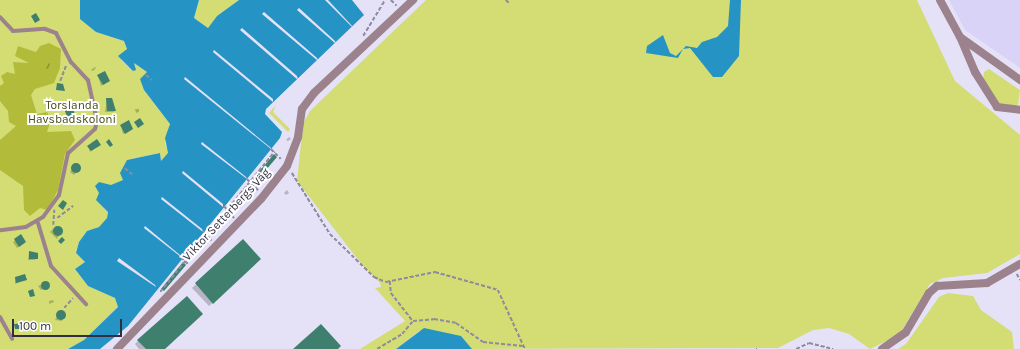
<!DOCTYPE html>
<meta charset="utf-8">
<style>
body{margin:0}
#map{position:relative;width:1020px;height:349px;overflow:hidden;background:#e5e1f7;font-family:Karla,sans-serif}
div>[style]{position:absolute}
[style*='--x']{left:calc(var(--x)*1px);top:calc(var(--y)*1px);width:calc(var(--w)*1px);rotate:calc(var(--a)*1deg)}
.built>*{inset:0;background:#dad3f8}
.green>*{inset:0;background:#d3dd74}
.forest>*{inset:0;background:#b3bc3a}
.water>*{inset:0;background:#2594c5}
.pier>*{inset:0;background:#e5e1f7}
.shadow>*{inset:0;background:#0003}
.building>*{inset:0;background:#3e7f6e}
.round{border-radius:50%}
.path>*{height:1.5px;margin-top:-0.75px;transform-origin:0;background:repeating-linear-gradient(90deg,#8e8a9f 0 4px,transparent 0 6px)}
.service>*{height:4px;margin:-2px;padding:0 2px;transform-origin:2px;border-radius:2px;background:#9b828c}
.minor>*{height:8px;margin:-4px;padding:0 4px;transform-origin:4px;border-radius:4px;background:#9b828c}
span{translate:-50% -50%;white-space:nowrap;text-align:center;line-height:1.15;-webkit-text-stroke:4px #fff;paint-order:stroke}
.park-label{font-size:12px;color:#474b19}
.street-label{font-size:12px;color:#322e42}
.scale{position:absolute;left:12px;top:319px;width:110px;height:18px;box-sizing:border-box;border:2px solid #322e42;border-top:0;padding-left:5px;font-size:12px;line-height:14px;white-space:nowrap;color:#322e42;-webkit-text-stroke:3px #fff;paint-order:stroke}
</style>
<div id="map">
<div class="built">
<i style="clip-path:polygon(949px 0,1020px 0,1020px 68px,965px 30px)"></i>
</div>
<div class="green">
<i style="clip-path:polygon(0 0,80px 0,96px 32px,124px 41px,127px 49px,121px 60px,133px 71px,134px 63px,147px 72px,144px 90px,170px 124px,165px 143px,169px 153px,161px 162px,160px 153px,127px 160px,123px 180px,99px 193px,103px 207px,108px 212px,107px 218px,99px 227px,87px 231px,79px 242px,76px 253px,85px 262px,75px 269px,88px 286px,115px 298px,118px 307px,84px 340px,68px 349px,0 349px)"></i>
<i style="clip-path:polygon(199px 0,239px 0,217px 16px,208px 28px,194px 18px)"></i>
<i style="clip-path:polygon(426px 0,917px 0,955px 81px,1020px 135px,1020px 254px,987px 273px,943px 278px,930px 284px,899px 335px,870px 349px,849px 334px,829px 328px,813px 330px,778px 348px,464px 349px,419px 331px,396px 349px,360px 349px,405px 321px,375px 288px,381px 287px,380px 283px,363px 266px,297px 181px,303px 124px,310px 111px)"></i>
<i style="clip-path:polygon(989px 69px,1020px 90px,1018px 105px,1000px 105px,983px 82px,984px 72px)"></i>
<i style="clip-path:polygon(276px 105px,273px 112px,290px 129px,288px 132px,269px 113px)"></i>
<i style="clip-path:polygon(948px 293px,973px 296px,981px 310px,1012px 332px,1014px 349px,898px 349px,906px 344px,939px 297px)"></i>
</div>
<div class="forest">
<i style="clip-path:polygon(49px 43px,61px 49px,60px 68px,54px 83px,35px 89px,31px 95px,37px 114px,47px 112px,51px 120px,47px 132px,71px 131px,75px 140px,65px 154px,58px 190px,47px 210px,40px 208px,30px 216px,24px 210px,23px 186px,0 170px,0 140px,16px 126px,9px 122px,8px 111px,0 101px,0 86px,4px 83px,1px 76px,7px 72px,15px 74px,13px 62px,29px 63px,15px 56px,18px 46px,36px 52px,40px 46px)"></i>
</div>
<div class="water">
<i style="clip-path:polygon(80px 0,199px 0,194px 18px,208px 28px,217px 16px,239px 0,352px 0,364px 15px,266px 109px,265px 114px,282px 132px,280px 138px,128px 326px,100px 349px,68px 349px,84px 340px,118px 307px,115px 298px,88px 286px,75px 269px,85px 262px,76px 253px,79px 242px,87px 231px,99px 227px,107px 218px,108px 212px,96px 200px,99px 193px,95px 186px,99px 182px,111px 185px,123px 180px,120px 173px,127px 160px,160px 153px,161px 161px,168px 153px,165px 138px,170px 124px,144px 90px,140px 79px,147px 72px,134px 63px,136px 70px,133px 71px,118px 56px,127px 49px,124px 41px,96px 32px,80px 19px)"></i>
<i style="clip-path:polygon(730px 0,741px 0,739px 56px,722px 77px,713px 77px,690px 48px,683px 49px,678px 58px,646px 53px,647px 46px,663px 35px,670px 53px,676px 56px,686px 46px,697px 48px,702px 42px,717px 37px,728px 26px)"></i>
<i style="clip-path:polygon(424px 328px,461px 336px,472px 349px,396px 349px)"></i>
</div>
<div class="pier">
<i style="clip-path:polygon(325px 0,328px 0,354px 28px,351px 26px)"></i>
<i style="clip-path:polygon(299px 8px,335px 41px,336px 44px,297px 10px)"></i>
<i style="clip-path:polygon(264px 12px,317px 58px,318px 61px,262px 14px)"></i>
<i style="clip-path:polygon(242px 28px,297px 76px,298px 80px,240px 30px)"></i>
<i style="clip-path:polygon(214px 50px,273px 99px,273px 102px,213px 52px)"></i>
<i style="clip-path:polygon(185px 77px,271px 148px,271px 149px,184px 79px)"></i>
<i style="clip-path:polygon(202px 142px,246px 177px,247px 179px,201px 144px)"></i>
<i style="clip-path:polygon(183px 171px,223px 204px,223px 207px,182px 173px)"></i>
<i style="clip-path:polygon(162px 197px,202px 229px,203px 232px,161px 199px)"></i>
<i style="clip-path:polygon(145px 226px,180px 255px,181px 257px,144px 228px)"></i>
<i style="clip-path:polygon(119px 258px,155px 285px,156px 287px,117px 261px)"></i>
</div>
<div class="shadow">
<i style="clip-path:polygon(49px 63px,50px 64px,48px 69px,46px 68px)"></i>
<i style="clip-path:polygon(95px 67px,96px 68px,93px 71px,91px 70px)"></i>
<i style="clip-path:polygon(98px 76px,107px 82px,101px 86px)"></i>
<i style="clip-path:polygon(107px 99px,115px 111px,113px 112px,105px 112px)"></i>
<i style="clip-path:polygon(51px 101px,54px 101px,53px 106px,51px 105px)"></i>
<i style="clip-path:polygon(65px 109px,75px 117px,67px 121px)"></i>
<i style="clip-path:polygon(135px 109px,139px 109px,139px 112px,136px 113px)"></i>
<i style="clip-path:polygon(121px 126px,131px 130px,123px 134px)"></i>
<i style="clip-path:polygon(289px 137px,291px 139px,288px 141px,286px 140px)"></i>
<i style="clip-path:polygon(88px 146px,98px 146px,90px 152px)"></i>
<i style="clip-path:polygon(76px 163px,80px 169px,74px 175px,70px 172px)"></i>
<i style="clip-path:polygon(287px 190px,289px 193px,286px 195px,284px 193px)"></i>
<i style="clip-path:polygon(56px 226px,61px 231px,57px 239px,50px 232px)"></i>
<i style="clip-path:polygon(20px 236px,23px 244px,17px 248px,13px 242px)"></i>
<i style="clip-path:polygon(243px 241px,260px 259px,209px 306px,192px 288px)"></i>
<i style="clip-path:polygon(29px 252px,37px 254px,35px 260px,28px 260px)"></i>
<i style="clip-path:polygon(15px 278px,26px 280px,15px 284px)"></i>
<i style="clip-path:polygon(46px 282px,48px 288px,41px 290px,38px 286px)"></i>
<i style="clip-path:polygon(53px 300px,54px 302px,49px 304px,49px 301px)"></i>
<i style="clip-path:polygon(60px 311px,64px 311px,62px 321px,55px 320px)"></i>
<i style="clip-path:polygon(30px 323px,33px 325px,30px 327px,28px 325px)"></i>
<i style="clip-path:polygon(138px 341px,164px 349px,139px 349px,135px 344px)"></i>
</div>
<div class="building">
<i style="clip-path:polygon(36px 13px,40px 20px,35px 23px,31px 16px)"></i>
<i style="clip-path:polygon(105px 71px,110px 81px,103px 85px,97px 75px)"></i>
<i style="clip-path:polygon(57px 83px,63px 84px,65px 91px,56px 90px)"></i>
<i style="clip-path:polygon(106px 98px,112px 98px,116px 111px,107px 111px)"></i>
<i style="clip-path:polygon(72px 106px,76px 117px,69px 120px,64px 109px)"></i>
<i style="clip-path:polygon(140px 118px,144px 124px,138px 128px,134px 122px)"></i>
<i style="clip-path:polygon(129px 120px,133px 129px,125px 134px,120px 125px)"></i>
<i style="clip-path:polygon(97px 139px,101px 145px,91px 151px,87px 146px)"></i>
<i style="clip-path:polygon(109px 139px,113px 145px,110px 147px,106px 142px)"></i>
<i style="clip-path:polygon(274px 154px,277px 157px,254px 184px,251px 181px)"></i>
<i class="round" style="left:71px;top:163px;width:10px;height:10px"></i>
<i style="clip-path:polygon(247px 186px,250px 189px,232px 210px,229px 207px)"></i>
<i style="clip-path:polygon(63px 200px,67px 203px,63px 210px,58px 206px)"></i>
<i style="clip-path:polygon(226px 211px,229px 214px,211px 235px,208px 232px)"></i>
<i class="round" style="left:53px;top:226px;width:10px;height:10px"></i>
<i style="clip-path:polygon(21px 234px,26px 242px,19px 247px,14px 239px)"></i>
<i style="clip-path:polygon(62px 237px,65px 240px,61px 244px,58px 241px)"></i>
<i style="clip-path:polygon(205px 237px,208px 239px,190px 260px,187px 257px)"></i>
<i style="clip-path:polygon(243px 239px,261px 259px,213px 304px,195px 283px)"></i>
<i style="clip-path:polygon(29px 251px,38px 253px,38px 259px,29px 259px)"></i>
<i style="clip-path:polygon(183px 262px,186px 265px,164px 291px,161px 289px)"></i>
<i style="clip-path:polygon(25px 274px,27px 280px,16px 283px,15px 277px)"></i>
<i class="round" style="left:40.5px;top:280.5px;width:9px;height:9px"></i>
<i style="clip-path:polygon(33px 289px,35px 296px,30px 297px,28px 291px)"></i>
<i style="clip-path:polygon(187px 296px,203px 314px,165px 349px,146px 349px,137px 340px)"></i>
<i class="round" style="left:56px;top:310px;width:10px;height:10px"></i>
<i style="clip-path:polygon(23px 323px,23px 329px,15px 329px,14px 324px)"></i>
<i style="clip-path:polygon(321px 324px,341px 346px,338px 349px,293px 349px)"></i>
</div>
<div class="path">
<i style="--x:391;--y:0;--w:8;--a:45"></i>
<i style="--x:506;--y:0;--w:4;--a:45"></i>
<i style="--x:363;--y:36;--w:42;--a:-58.6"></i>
<i style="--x:146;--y:75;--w:8;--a:40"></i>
<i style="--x:60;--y:81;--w:17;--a:-69"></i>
<i style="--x:271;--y:149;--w:14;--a:45"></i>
<i style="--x:125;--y:168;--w:11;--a:41"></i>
<i style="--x:292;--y:173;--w:72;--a:58.1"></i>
<i style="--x:330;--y:234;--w:62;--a:44.3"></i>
<i style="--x:374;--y:277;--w:13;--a:23"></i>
<i style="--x:386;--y:282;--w:50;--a:-11.5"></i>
<i style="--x:435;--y:272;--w:66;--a:15.9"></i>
<i style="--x:498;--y:290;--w:65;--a:65.4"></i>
<i style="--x:247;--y:179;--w:16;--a:45"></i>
<i style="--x:224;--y:206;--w:16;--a:50"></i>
<i style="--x:57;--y:218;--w:20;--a:-37"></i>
<i style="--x:53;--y:225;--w:15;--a:-86"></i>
<i style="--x:203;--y:231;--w:13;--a:48"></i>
<i style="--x:181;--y:257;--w:11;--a:45"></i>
<i style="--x:1017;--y:274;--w:7;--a:63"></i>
<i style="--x:390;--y:281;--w:12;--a:85"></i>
<i style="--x:391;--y:293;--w:36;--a:52"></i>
<i style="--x:160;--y:292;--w:181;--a:-50.8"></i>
<i style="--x:64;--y:308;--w:13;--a:-48"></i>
<i style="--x:377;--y:349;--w:29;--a:-31"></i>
<i style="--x:402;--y:334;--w:17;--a:-50"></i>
<i style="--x:413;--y:321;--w:21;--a:-5"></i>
<i style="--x:434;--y:319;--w:22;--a:10"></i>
<i style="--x:456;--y:323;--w:33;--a:35"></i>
<i style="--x:483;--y:342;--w:40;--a:5.7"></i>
<i style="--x:756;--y:349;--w:1;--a:0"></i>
<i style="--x:796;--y:349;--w:14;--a:-25"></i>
<i style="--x:809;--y:343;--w:25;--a:14"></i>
</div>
<div class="service">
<i style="--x:0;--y:17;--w:19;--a:47"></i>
<i style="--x:13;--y:31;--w:32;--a:-4"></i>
<i style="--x:45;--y:29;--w:12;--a:20"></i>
<i style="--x:56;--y:33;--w:33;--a:63"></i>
<i style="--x:71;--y:62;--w:25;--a:47"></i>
<i style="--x:88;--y:80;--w:42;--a:77.6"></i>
<i style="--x:97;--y:121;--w:8;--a:104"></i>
<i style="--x:95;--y:129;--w:36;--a:138"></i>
<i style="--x:68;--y:153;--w:43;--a:102.1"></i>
<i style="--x:59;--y:195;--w:27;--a:126"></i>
<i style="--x:43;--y:217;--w:20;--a:150"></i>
<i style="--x:26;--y:227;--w:26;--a:173"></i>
<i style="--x:38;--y:223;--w:45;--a:73.2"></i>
<i style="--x:51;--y:266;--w:52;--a:47.4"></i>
<i style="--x:0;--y:317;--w:25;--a:61"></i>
</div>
<div class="minor">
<i style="--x:940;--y:0;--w:42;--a:61.6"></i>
<i style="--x:960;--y:37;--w:74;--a:35.6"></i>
<i style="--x:961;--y:39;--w:36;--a:67"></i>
<i style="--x:975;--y:72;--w:41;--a:57.8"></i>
<i style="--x:997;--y:107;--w:23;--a:7"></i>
<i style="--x:117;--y:349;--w:208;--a:-46.2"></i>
<i style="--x:261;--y:199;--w:42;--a:-51.8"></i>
<i style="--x:287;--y:166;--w:31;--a:-69"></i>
<i style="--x:298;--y:137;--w:28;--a:-82"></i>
<i style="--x:302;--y:109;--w:20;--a:-53"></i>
<i style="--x:314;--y:93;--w:136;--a:-43.2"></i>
<i style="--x:882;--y:349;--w:29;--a:-35"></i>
<i style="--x:906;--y:332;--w:45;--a:-59.5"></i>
<i style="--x:929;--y:293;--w:11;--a:-41"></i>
<i style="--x:937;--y:286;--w:50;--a:-3.4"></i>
<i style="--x:987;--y:283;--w:38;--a:-30"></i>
</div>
<div class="park-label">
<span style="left:72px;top:113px">Torslanda<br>Havsbadskoloni</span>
</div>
<div class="street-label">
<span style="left:227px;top:215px;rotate:-47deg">Viktor Setterbergs Väg</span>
</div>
<div class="scale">100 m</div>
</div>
